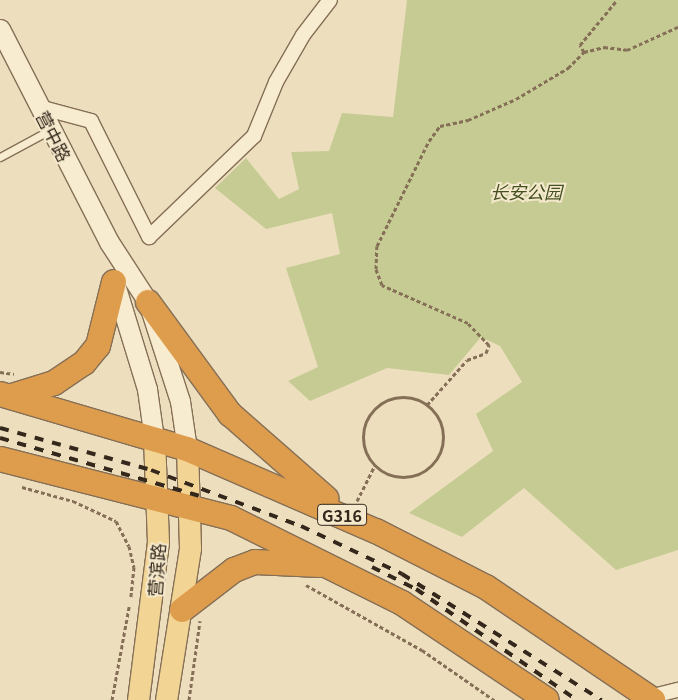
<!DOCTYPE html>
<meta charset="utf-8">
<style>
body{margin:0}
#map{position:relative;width:678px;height:700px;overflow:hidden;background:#eddfbe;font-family:Georgia,"Noto Sans SC",serif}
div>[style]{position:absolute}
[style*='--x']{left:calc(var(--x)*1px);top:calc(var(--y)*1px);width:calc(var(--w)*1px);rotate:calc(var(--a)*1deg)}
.green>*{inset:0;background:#c5cb92}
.path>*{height:3px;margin-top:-1.5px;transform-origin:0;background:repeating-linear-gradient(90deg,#856f57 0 4px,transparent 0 6.5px)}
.path>.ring{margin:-1.5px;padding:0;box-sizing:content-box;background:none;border:3px solid #856f57;border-radius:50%}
.roads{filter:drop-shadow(1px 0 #856f57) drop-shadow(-1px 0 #856f57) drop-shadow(0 1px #856f57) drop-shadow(0 -1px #856f57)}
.lane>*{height:7px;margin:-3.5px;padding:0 3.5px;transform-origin:3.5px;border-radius:3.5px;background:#f8ecd0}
.street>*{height:14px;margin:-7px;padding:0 7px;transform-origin:7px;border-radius:7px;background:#f8ecd0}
.secondary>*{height:19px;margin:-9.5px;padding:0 9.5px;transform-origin:9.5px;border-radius:9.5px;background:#f8ecd0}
.primary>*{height:21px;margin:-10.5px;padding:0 10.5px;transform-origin:10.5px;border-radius:10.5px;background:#f2d494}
.highway>*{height:24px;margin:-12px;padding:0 12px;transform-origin:12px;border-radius:12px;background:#de9d4d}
.rail>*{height:4px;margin-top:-2px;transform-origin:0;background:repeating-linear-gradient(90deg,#34271b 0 9px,transparent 0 18px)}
span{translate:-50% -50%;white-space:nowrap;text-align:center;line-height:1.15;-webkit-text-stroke:4px #f5e9cd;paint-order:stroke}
.shield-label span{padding:1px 4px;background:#f5e9cd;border:1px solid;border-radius:4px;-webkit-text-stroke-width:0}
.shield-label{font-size:16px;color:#34271b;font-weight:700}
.street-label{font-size:18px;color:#34271b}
.park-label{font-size:18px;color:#465122;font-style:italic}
</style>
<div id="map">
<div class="green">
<i style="clip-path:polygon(407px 0,678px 0,678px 550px,616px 570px,524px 488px,462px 537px,409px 513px,493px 451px,476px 414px,522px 382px,500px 346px,481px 337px,449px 375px,387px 368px,310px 401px,288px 381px,318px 367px,286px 268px,340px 254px,332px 213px,266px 229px,215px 188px,246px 158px,279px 199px,299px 189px,291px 152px,329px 151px,342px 113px,393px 117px)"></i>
</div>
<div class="path">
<i style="--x:584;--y:52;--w:8;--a:-120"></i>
<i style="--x:580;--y:45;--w:58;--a:-50.6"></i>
<i style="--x:0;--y:372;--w:14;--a:8"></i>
<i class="ring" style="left:363px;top:397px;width:77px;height:77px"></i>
<i style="--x:427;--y:405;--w:60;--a:-48.4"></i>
<i style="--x:467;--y:360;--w:20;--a:-20"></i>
<i style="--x:486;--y:353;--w:9;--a:-69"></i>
<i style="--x:489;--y:345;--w:30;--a:-134"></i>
<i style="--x:468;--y:323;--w:94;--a:-156.2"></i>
<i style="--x:382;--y:285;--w:17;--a:-111"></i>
<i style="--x:376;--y:269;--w:23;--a:-88"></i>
<i style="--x:377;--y:246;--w:117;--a:-63.7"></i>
<i style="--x:429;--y:141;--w:19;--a:-54"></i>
<i style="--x:440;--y:126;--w:29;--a:-12"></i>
<i style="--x:468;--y:120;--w:52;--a:-23.6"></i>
<i style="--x:516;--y:99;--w:61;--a:-30.8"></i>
<i style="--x:568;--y:68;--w:23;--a:-45"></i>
<i style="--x:584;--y:52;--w:21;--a:-14"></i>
<i style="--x:604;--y:47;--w:23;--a:7"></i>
<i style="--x:627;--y:50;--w:56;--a:-24.3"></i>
<i style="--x:22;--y:487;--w:53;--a:15.4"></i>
<i style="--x:73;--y:501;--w:47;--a:24.9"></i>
<i style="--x:116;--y:521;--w:28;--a:63"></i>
<i style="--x:129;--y:546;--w:22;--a:77"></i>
<i style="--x:134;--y:567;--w:31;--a:96"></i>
<i style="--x:357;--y:501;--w:40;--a:-63.4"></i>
<i style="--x:306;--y:585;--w:133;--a:29.3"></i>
<i style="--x:422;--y:650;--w:88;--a:34.8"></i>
<i style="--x:112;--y:700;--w:95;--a:-79.6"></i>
<i style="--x:189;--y:700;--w:80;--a:-82.1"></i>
</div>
<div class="roads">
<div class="lane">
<i style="--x:0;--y:157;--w:57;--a:-28.4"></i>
</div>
<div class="street">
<i style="--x:39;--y:107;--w:54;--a:15.1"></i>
<i style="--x:91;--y:121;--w:130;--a:63.4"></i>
<i style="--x:149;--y:237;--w:146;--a:-43.9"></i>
<i style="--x:254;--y:136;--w:58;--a:-67.8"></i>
<i style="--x:276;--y:82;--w:54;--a:-60.1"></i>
<i style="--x:303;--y:35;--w:44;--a:-52.4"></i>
<i style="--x:649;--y:697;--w:30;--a:-14"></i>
</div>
<div class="secondary">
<i style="--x:0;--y:29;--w:239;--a:62.9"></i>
<i style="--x:109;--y:242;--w:72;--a:57"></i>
<i style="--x:148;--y:302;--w:104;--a:72.1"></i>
<i style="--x:180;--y:401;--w:49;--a:81.7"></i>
<i style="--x:114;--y:281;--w:113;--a:73"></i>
<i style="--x:147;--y:389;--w:50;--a:82"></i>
</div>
<div class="primary">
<i style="--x:138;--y:700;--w:159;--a:-82.8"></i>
<i style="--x:158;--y:542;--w:103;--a:-92.2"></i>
<i style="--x:166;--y:700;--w:154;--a:-81"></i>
<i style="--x:190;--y:548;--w:99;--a:-91.7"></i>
</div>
<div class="highway">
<i style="--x:148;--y:302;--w:139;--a:53.8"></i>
<i style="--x:230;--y:414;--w:128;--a:41.2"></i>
<i style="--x:0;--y:394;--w:195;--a:16.4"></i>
<i style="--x:187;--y:449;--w:206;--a:23.5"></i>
<i style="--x:376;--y:531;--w:123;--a:27"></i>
<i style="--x:486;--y:587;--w:202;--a:34.1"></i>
<i style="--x:12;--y:396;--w:44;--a:-17.2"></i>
<i style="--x:54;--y:383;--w:36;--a:-34"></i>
<i style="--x:84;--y:363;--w:22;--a:-51"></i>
<i style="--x:98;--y:346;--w:66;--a:-76"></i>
<i style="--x:0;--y:459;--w:238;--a:14.3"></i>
<i style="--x:231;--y:518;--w:191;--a:26.4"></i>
<i style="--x:402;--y:603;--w:174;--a:33.8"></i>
<i style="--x:182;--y:610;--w:66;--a:-37.6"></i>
<i style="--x:234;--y:570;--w:22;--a:-21"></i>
<i style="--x:255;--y:562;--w:65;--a:2.6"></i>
</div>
</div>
<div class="rail">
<i style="--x:0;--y:428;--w:157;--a:15.5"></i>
<i style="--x:151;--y:470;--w:160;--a:20.5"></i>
<i style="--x:301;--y:526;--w:112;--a:25.4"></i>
<i style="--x:402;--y:574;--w:236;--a:32.3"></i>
<i style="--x:0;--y:438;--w:207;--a:16.2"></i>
<i style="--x:372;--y:567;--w:49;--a:26.6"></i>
<i style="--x:416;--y:589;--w:196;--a:34.6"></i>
</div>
<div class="shield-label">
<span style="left:342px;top:515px">G316</span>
</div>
<div class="street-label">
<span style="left:54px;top:136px;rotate:63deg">营中路</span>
<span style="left:156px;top:570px;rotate:-86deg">营滨路</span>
</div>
<div class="park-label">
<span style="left:526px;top:191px">长安公园</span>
</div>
</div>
